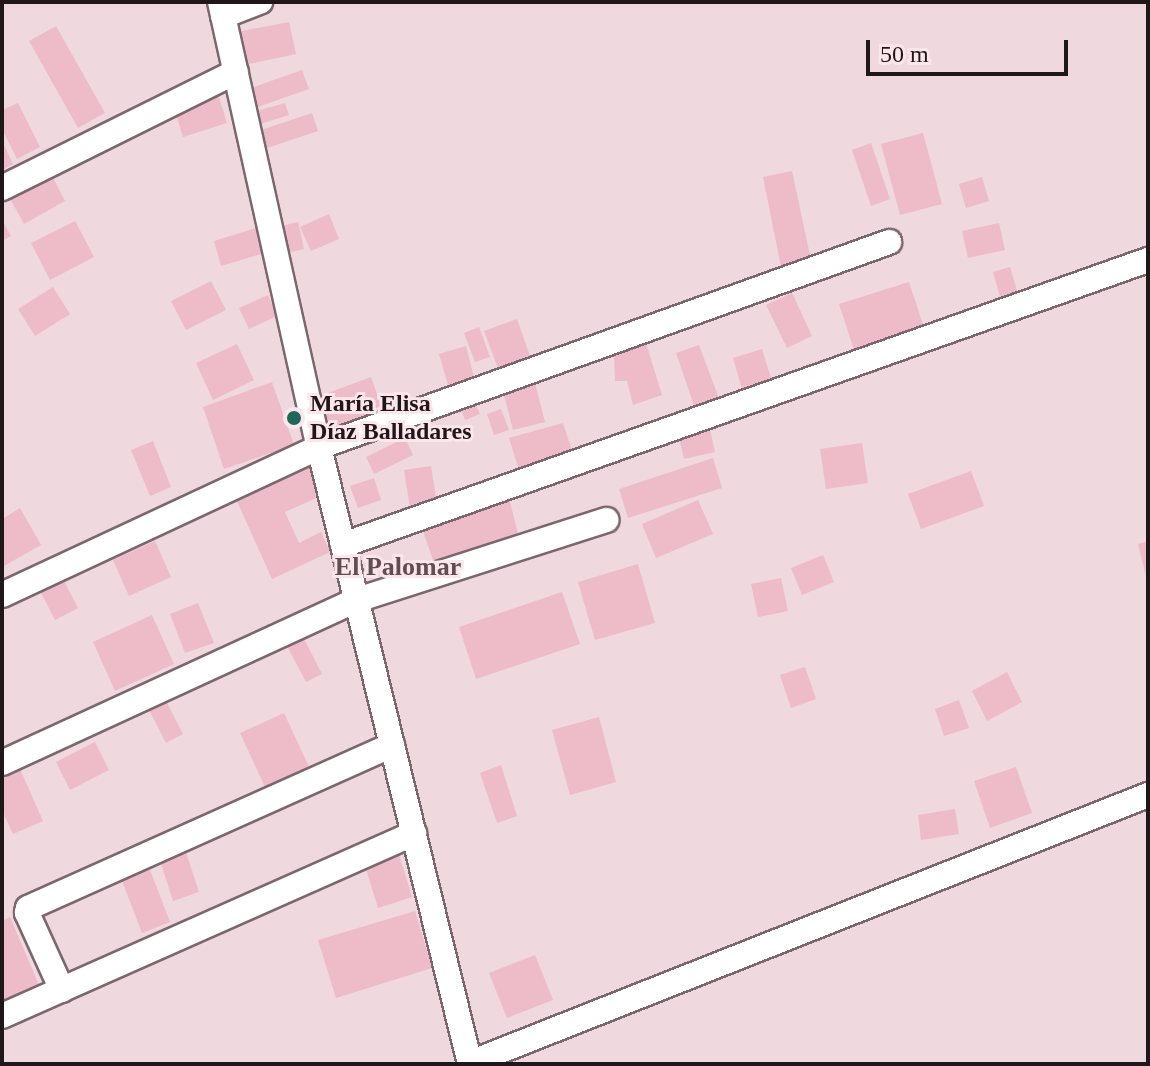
<!DOCTYPE html>
<meta charset="utf-8">
<style>
body{margin:0}
#map{position:relative;width:1150px;height:1066px;overflow:hidden;background:#efd8de;font-family:Georgia,serif}
div>[style]{position:absolute}
[style*='--x']{left:calc(var(--x)*1px);top:calc(var(--y)*1px);width:calc(var(--w)*1px);rotate:calc(var(--a)*1deg)}
.building>*{inset:0;background:#eebbc9}
.roads{filter:drop-shadow(2px 0 #7b676d) drop-shadow(-2px 0 #7b676d) drop-shadow(0 2px #7b676d) drop-shadow(0 -2px #7b676d)}
.minor>*{height:24px;margin:-12px;padding:0 12px;transform-origin:12px;border-radius:12px;background:#fff}
.dots>*{width:22px;height:22px;translate:-50% -50%;box-sizing:border-box;border:4px solid #fce5eb;border-radius:50%}
span{translate:-50% -50%;white-space:nowrap;text-align:center;line-height:1.15;-webkit-text-stroke:6px #fce5eb;paint-order:stroke}
.poi-label{font-size:24px;color:#1f1719;font-weight:700}
.left{translate:0 -50%;text-align:left}
.neighbourhood-label{font-size:26px;color:#614e53;font-weight:700}
.frame{position:absolute;inset:0;border:4px solid #1f1719;pointer-events:none}
.scale{position:absolute;left:866px;top:40px;width:202px;height:36px;box-sizing:border-box;border:4px solid #1f1719;border-top:0;padding-left:10px;font-size:24px;line-height:28px;white-space:nowrap;color:#1f1719;-webkit-text-stroke:6px #fce5eb;paint-order:stroke}
</style>
<div id="map">
<div class="building">
<i style="clip-path:polygon(289px 22px,296px 54px,244px 65px,237px 32px)"></i>
<i style="clip-path:polygon(56px 26px,105px 113px,78px 128px,29px 41px)"></i>
<i style="clip-path:polygon(302px 70px,309px 89px,255px 108px,248px 89px)"></i>
<i style="clip-path:polygon(217px 91px,227px 123px,183px 137px,173px 105px)"></i>
<i style="clip-path:polygon(18px 103px,40px 147px,17px 159px,2px 129px,2px 110px)"></i>
<i style="clip-path:polygon(285px 103px,289px 115px,257px 125px,253px 112px)"></i>
<i style="clip-path:polygon(312px 113px,318px 131px,264px 149px,258px 131px)"></i>
<i style="clip-path:polygon(923px 133px,942px 204px,900px 215px,881px 144px)"></i>
<i style="clip-path:polygon(2px 141px,13px 164px,2px 170px)"></i>
<i style="clip-path:polygon(871px 143px,890px 199px,871px 206px,852px 150px)"></i>
<i style="clip-path:polygon(49px 170px,65px 201px,24px 224px,7px 193px)"></i>
<i style="clip-path:polygon(792px 171px,811px 260px,781px 267px,763px 177px)"></i>
<i style="clip-path:polygon(982px 177px,989px 201px,966px 208px,959px 184px)"></i>
<i style="clip-path:polygon(329px 214px,339px 239px,311px 251px,300px 227px)"></i>
<i style="clip-path:polygon(2px 220px,11px 236px,2px 241px)"></i>
<i style="clip-path:polygon(75px 221px,94px 257px,50px 280px,31px 243px)"></i>
<i style="clip-path:polygon(298px 222px,304px 249px,283px 254px,278px 227px)"></i>
<i style="clip-path:polygon(999px 223px,1005px 250px,968px 258px,962px 231px)"></i>
<i style="clip-path:polygon(256px 228px,264px 253px,221px 266px,214px 241px)"></i>
<i style="clip-path:polygon(1010px 267px,1020px 300px,1002px 304px,993px 272px)"></i>
<i style="clip-path:polygon(211px 281px,226px 310px,186px 330px,171px 301px)"></i>
<i style="clip-path:polygon(909px 282px,925px 331px,855px 353px,839px 304px)"></i>
<i style="clip-path:polygon(53px 287px,70px 314px,35px 336px,18px 309px)"></i>
<i style="clip-path:polygon(792px 293px,812px 336px,787px 348px,766px 305px)"></i>
<i style="clip-path:polygon(268px 295px,277px 316px,249px 329px,239px 308px)"></i>
<i style="clip-path:polygon(517px 319px,531px 359px,499px 371px,484px 331px)"></i>
<i style="clip-path:polygon(479px 327px,490px 357px,475px 362px,464px 333px)"></i>
<i style="clip-path:polygon(646px 343px,662px 395px,633px 405px,627px 381px,615px 381px,614px 353px)"></i>
<i style="clip-path:polygon(237px 344px,254px 380px,213px 400px,196px 363px)"></i>
<i style="clip-path:polygon(699px 345px,723px 409px,698px 417px,676px 353px)"></i>
<i style="clip-path:polygon(466px 346px,476px 385px,450px 392px,439px 354px)"></i>
<i style="clip-path:polygon(762px 349px,774px 388px,744px 396px,733px 358px)"></i>
<i style="clip-path:polygon(371px 377px,385px 416px,331px 436px,317px 397px)"></i>
<i style="clip-path:polygon(534px 379px,545px 422px,513px 430px,502px 387px)"></i>
<i style="clip-path:polygon(272px 382px,294px 445px,224px 469px,203px 407px)"></i>
<i style="clip-path:polygon(473px 399px,480px 414px,465px 420px,459px 404px)"></i>
<i style="clip-path:polygon(501px 409px,509px 430px,494px 435px,487px 414px)"></i>
<i style="clip-path:polygon(563px 423px,575px 460px,522px 480px,509px 438px)"></i>
<i style="clip-path:polygon(709px 425px,715px 452px,684px 459px,678px 433px)"></i>
<i style="clip-path:polygon(405px 438px,413px 455px,374px 474px,366px 457px)"></i>
<i style="clip-path:polygon(153px 441px,171px 487px,150px 496px,131px 450px)"></i>
<i style="clip-path:polygon(862px 443px,868px 483px,826px 489px,820px 449px)"></i>
<i style="clip-path:polygon(713px 458px,722px 488px,628px 518px,619px 489px)"></i>
<i style="clip-path:polygon(317px 463px,330px 492px,285px 512px,299px 543px,321px 532px,330px 552px,272px 579px,236px 499px)"></i>
<i style="clip-path:polygon(431px 466px,437px 504px,410px 508px,404px 470px)"></i>
<i style="clip-path:polygon(971px 471px,984px 506px,921px 529px,908px 494px)"></i>
<i style="clip-path:polygon(374px 478px,381px 500px,358px 508px,350px 486px)"></i>
<i style="clip-path:polygon(509px 498px,520px 542px,436px 569px,420px 522px)"></i>
<i style="clip-path:polygon(698px 500px,713px 534px,656px 558px,642px 524px)"></i>
<i style="clip-path:polygon(20px 508px,41px 545px,4px 566px,2px 519px)"></i>
<i style="clip-path:polygon(155px 541px,171px 577px,129px 596px,113px 560px)"></i>
<i style="clip-path:polygon(1148px 541px,1148px 580px,1147px 580px,1138px 544px)"></i>
<i style="clip-path:polygon(823px 555px,834px 582px,802px 595px,791px 568px)"></i>
<i style="clip-path:polygon(638px 564px,655px 623px,595px 640px,578px 582px)"></i>
<i style="clip-path:polygon(62px 577px,78px 608px,55px 620px,39px 589px)"></i>
<i style="clip-path:polygon(781px 578px,788px 611px,758px 617px,751px 584px)"></i>
<i style="clip-path:polygon(562px 592px,580px 644px,476px 679px,459px 627px)"></i>
<i style="clip-path:polygon(198px 603px,214px 643px,185px 653px,170px 614px)"></i>
<i style="clip-path:polygon(152px 615px,174px 664px,115px 691px,93px 642px)"></i>
<i style="clip-path:polygon(302px 635px,322px 674px,306px 682px,286px 644px)"></i>
<i style="clip-path:polygon(805px 667px,816px 699px,791px 708px,780px 675px)"></i>
<i style="clip-path:polygon(1007px 672px,1022px 702px,987px 721px,972px 691px)"></i>
<i style="clip-path:polygon(959px 700px,969px 728px,944px 736px,935px 709px)"></i>
<i style="clip-path:polygon(166px 701px,183px 734px,166px 743px,149px 710px)"></i>
<i style="clip-path:polygon(284px 713px,310px 769px,266px 789px,240px 733px)"></i>
<i style="clip-path:polygon(599px 717px,616px 782px,570px 795px,552px 730px)"></i>
<i style="clip-path:polygon(95px 742px,109px 770px,70px 790px,56px 762px)"></i>
<i style="clip-path:polygon(501px 765px,517px 816px,497px 823px,480px 773px)"></i>
<i style="clip-path:polygon(1016px 767px,1032px 813px,990px 828px,974px 781px)"></i>
<i style="clip-path:polygon(20px 769px,43px 821px,13px 834px,2px 810px,2px 776px)"></i>
<i style="clip-path:polygon(955px 809px,959px 834px,921px 840px,918px 815px)"></i>
<i style="clip-path:polygon(185px 849px,199px 892px,173px 901px,159px 857px)"></i>
<i style="clip-path:polygon(398px 851px,412px 897px,378px 908px,364px 862px)"></i>
<i style="clip-path:polygon(147px 862px,170px 922px,142px 933px,119px 873px)"></i>
<i style="clip-path:polygon(415px 911px,432px 968px,336px 998px,318px 940px)"></i>
<i style="clip-path:polygon(10px 917px,39px 985px,2px 1000px,2px 921px)"></i>
<i style="clip-path:polygon(535px 955px,553px 1000px,507px 1018px,489px 973px)"></i>
</div>
<div class="roads">
<div class="minor">
<i style="--x:220;--y:2;--w:456;--a:77.5"></i>
<i style="--x:319;--y:447;--w:635;--a:76.25"></i>
<i style="--x:223;--y:16;--w:40;--a:-21"></i>
<i style="--x:2;--y:188;--w:261;--a:-26.4"></i>
<i style="--x:343;--y:545;--w:854;--a:-19.5"></i>
<i style="--x:2;--y:595;--w:350;--a:-25"></i>
<i style="--x:319;--y:447;--w:606;--a:-19.78"></i>
<i style="--x:2;--y:763;--w:391;--a:-24.7"></i>
<i style="--x:357;--y:600;--w:262;--a:-17.8"></i>
<i style="--x:62;--y:990;--w:85;--a:-114.4"></i>
<i style="--x:27;--y:913;--w:5;--a:-79"></i>
<i style="--x:28;--y:908;--w:399;--a:-24.1"></i>
<i style="--x:2;--y:1016;--w:451;--a:-23.9"></i>
<i style="--x:470;--y:1063;--w:729;--a:-21.57"></i>
</div>
</div>
<div class="dots">
<i style="left:294px;top:418px;background:#20675b"></i>
</div>
<div class="poi-label">
<span class="left" style="left:310px;top:418px">María Elisa<br>Díaz Balladares</span>
</div>
<div class="neighbourhood-label">
<span style="left:398px;top:567px">El Palomar</span>
</div>
<div class="frame"></div>
<div class="scale">50 m</div>
</div>
